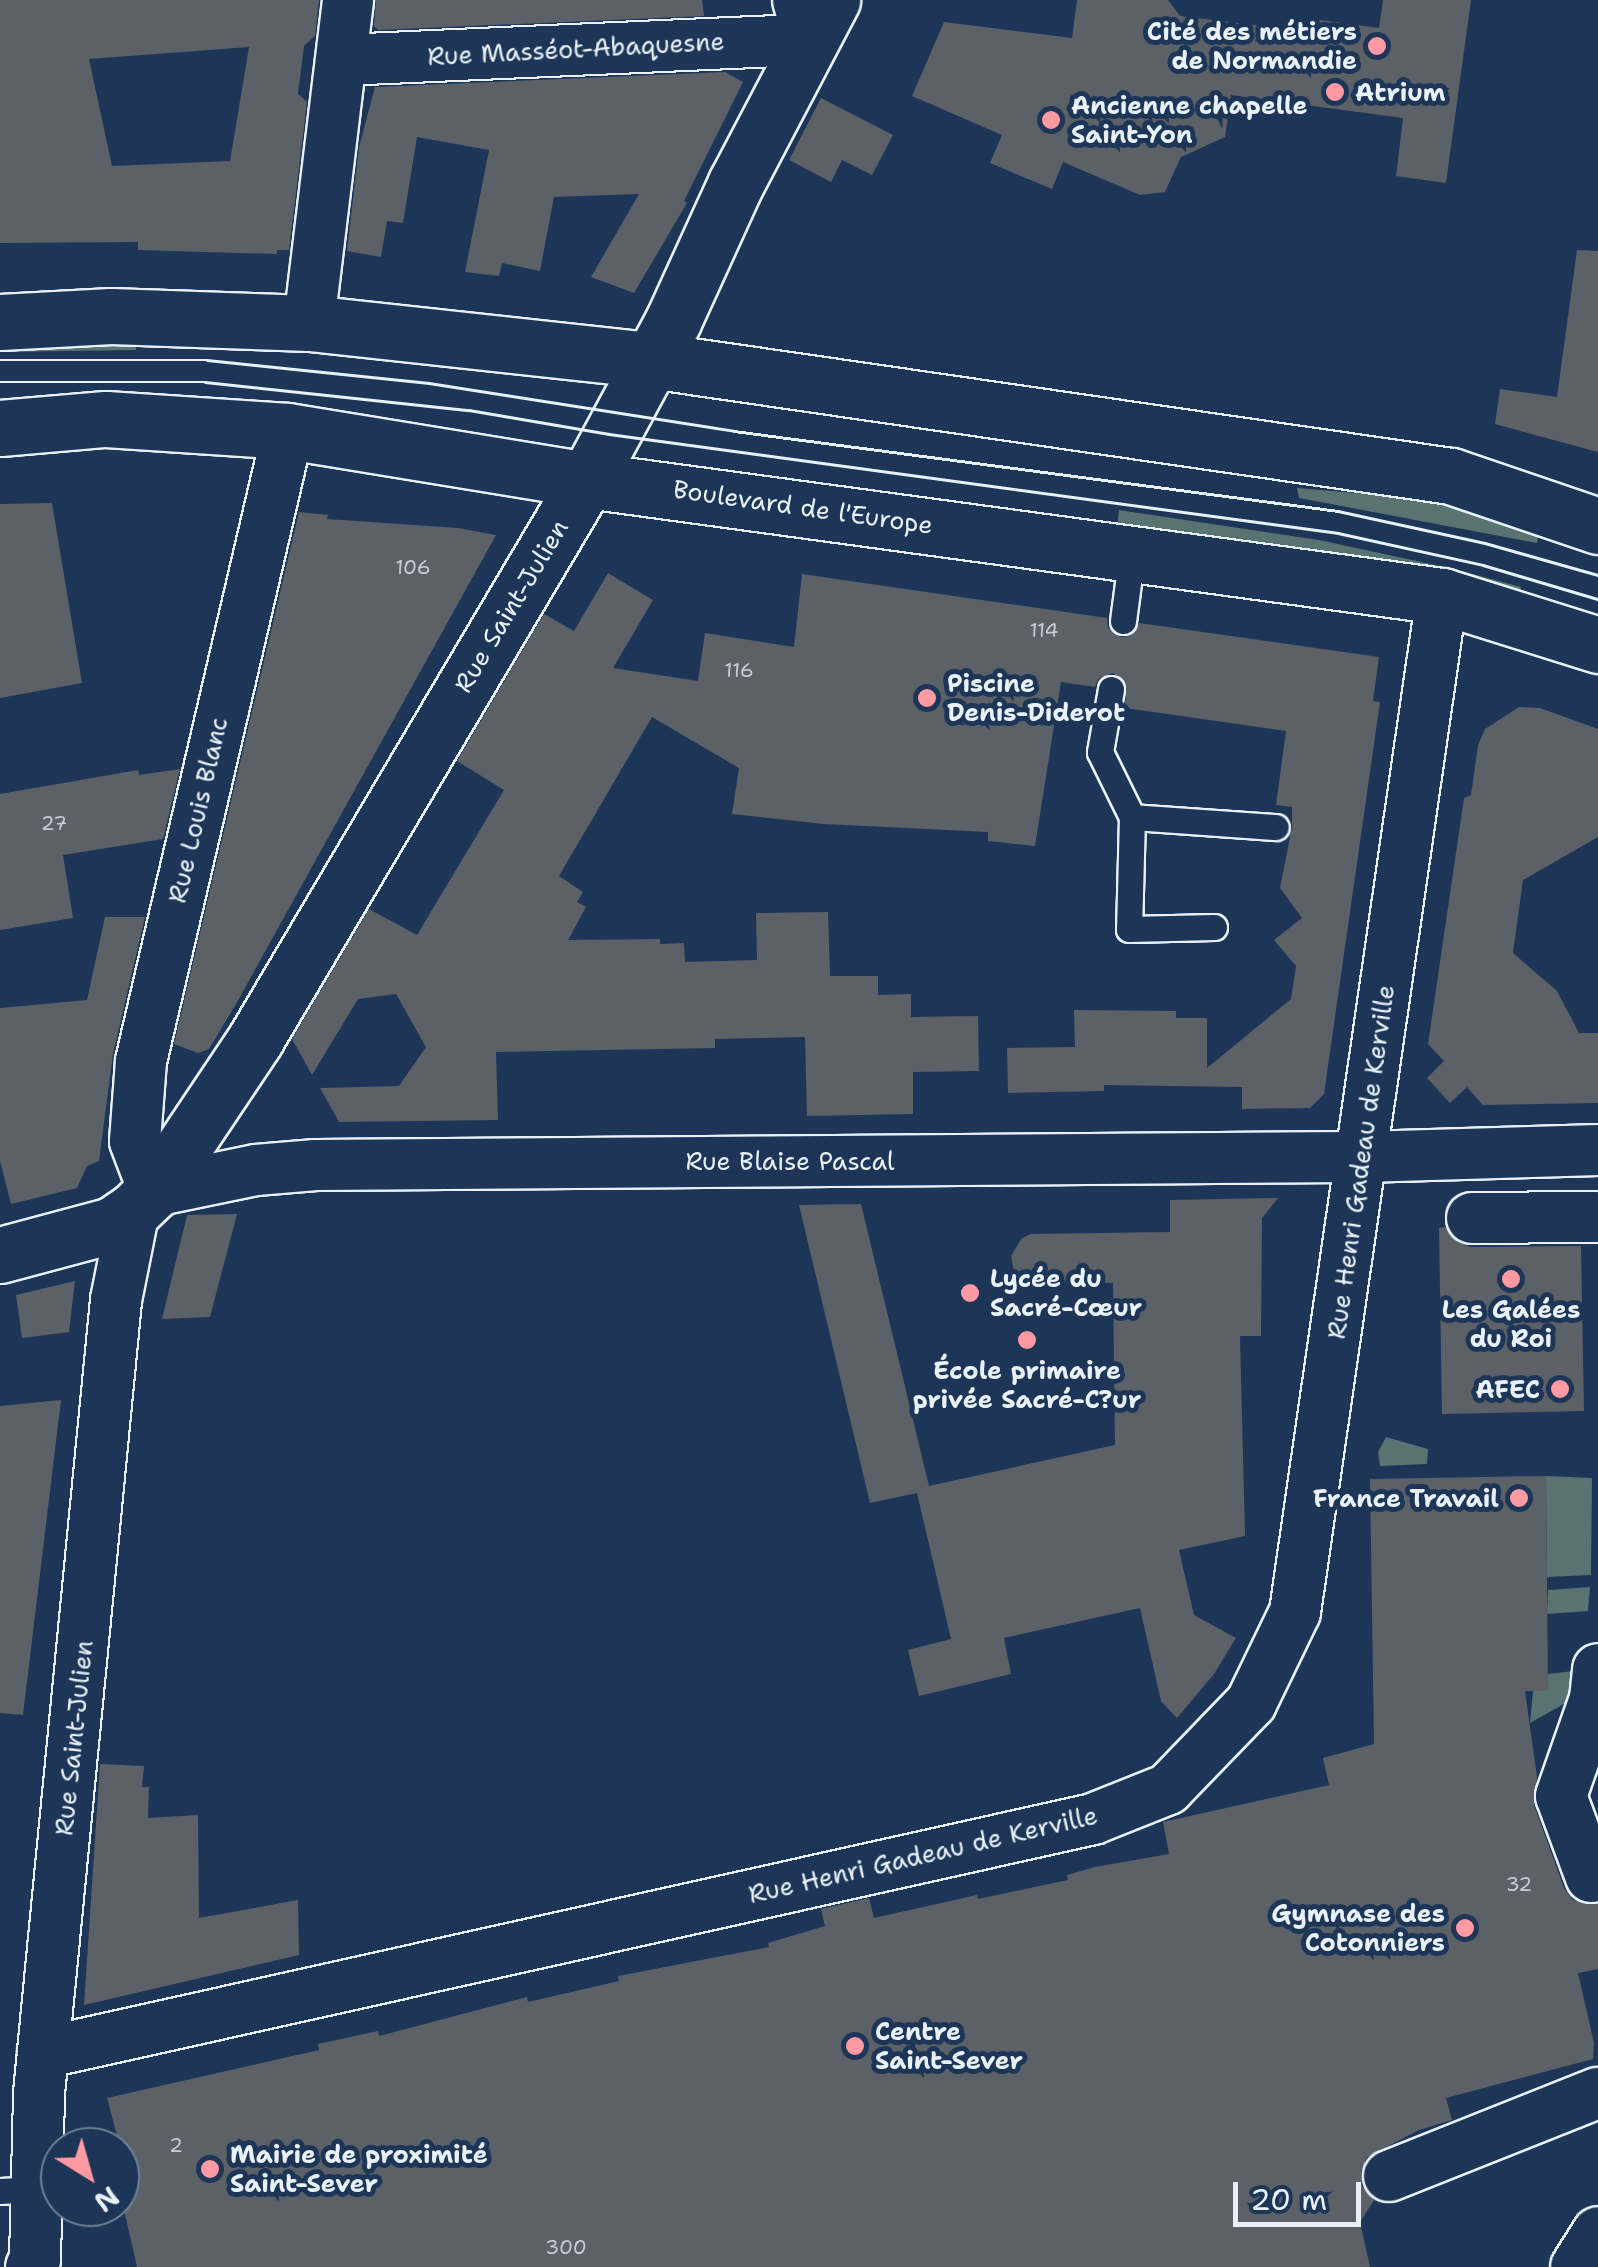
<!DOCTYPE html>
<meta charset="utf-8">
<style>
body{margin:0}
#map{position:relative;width:1598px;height:2267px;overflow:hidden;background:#1d3557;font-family:"Shantell Sans",sans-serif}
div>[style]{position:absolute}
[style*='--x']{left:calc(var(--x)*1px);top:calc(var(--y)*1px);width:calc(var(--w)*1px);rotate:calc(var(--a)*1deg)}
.green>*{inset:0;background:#587371}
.building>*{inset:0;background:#5b6167}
.roads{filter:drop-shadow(2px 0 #e8f1f8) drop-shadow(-2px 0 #e8f1f8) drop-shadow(0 2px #e8f1f8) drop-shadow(0 -2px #e8f1f8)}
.lane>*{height:25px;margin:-12.5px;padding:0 12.5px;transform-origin:12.5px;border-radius:12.5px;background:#1d3557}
.street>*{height:50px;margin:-25px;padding:0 25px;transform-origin:25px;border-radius:25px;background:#1d3557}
.secondary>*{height:55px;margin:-27.5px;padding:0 27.5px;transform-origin:27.5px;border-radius:27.5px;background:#1d3557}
.primary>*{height:55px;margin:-27.5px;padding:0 27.5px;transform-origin:27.5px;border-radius:27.5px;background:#1d3557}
.tram>*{height:2.5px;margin:-1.25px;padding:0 1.25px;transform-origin:1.25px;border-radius:1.25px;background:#e8f1f8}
.dots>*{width:28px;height:28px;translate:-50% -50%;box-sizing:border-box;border:5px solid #1d3557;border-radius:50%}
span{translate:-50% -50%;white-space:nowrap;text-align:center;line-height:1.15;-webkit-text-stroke:10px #1d3557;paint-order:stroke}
.number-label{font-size:20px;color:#c5cdd4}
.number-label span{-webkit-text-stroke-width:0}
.poi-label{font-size:25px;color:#e8f1f8;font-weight:700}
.right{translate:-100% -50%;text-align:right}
.left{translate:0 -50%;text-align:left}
.street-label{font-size:25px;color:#e8f1f8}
.north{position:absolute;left:40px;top:2127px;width:100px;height:100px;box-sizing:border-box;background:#1d3557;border:2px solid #6e8097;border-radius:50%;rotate:143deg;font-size:28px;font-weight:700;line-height:40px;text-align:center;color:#e8f1f8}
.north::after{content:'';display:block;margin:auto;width:35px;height:45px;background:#ff9aa2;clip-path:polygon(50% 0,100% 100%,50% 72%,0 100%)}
.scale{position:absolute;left:1233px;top:2182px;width:128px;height:45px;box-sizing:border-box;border:5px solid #e8f1f8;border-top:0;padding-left:12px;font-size:30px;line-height:35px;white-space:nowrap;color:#e8f1f8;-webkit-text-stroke:8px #1d3557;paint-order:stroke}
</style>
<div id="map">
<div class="green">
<i style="clip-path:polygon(137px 333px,136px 350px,0 352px,0 341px)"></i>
<i style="clip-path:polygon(1297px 488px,1414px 498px,1540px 525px,1537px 543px,1299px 498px)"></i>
<i style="clip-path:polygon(1119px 510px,1319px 540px,1454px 569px,1521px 587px,1520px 594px,1536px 594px,1532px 608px,1117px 529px)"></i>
<i style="clip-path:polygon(1386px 1437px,1428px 1449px,1427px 1464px,1380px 1466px,1378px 1452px)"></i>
<i style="clip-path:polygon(1546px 1476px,1592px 1478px,1591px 1575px,1547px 1577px)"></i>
<i style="clip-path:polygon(1590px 1587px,1588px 1611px,1547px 1614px,1548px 1590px)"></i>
<i style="clip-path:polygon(1573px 1671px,1569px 1701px,1530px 1723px,1533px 1691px,1548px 1691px,1548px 1674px)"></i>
</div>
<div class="building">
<i style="clip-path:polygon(evenodd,0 0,319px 0,315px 36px,304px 46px,298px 94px,307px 102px,289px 250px,277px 250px,277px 254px,138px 250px,138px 242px,0 243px,0 0,249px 47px,230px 161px,112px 166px,89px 59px,249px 47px)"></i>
<i style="clip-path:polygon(376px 0,702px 0,704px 16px,378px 30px,374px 26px)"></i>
<i style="clip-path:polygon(1077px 0,1168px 0,1180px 16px,1310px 32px,1313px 19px,1379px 28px,1383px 0,1471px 0,1446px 183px,1396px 176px,1403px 118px,1231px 95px,1225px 137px,1181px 157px,1165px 192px,1140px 195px,1063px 162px,1052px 189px,990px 163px,1002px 135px,912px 96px,944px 22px,1072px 38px)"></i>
<i style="clip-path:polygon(725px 72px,743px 82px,684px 201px,687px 203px,634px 293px,591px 277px,639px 194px,554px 197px,540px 271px,502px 263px,499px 276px,465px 272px,489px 150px,417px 137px,403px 223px,387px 221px,381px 257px,347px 251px,359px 147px,375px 87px)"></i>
<i style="clip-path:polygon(821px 98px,893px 135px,872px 175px,842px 160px,831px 182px,789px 160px)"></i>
<i style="clip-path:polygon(1577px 250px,1598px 251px,1598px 452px,1495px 424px,1500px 389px,1557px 397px)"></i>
<i style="clip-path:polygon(52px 503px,82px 683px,0 698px,0 504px)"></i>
<i style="clip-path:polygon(299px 512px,328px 515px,327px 519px,458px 528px,496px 535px,236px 1004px,209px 1049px,198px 1053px,174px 1044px)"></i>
<i style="clip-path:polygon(608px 573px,653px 600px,613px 668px,698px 681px,705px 633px,794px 647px,802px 574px,1107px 618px,1108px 628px,1120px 637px,1130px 636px,1139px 623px,1379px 657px,1373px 701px,1380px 702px,1324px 1094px,1310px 1108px,1242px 1109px,1242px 1087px,1104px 1085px,1104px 1091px,1008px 1093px,1007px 1048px,1075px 1047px,1074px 1010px,1176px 1011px,1176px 1018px,1207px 1018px,1207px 1068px,1291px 999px,1296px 966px,1274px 940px,1302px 918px,1280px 888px,1292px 827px,1292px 807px,1276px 805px,1286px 731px,1125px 708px,1126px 684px,1113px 673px,1099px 678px,1095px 687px,1061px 682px,1035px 846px,988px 841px,988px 832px,824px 824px,732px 814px,739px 768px,652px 717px,559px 876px,583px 892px,577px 902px,586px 907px,568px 940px,660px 939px,660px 944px,684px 943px,685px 962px,757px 960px,756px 913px,828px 912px,830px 976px,878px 976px,878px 995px,911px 994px,911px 1017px,978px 1016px,979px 1071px,913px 1072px,913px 1114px,807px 1116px,805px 1037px,759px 1038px,715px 1039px,715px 1048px,496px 1052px,498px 1120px,339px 1122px,320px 1088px,399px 1086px,426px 1047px,396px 994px,358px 999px,312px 1075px,292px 1039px,369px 909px,417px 935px,504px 790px,457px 761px,544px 614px,574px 631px)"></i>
<i style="clip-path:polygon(1519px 707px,1540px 708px,1598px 729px,1598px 837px,1523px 880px,1513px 953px,1557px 991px,1579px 1033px,1598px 1033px,1598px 1103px,1483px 1105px,1467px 1087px,1450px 1103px,1427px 1078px,1444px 1061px,1428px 1044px,1464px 798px,1471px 795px,1478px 745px,1485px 729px)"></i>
<i style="clip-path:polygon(180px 769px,163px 839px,63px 855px,73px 918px,0 930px,0 794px,138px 770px,139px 775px)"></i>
<i style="clip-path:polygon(105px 917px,145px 917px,113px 1054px,99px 1161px,87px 1166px,77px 1188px,11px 1204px,0 1161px,0 1008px,87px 1000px)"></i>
<i style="clip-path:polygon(1278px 1198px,1262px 1218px,1261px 1336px,1240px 1336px,1245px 1536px,1179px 1550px,1194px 1615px,1236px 1638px,1214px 1674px,1177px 1718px,1161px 1701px,1140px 1608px,1004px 1638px,1011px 1674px,919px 1696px,908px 1650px,951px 1639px,917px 1493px,870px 1503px,799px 1205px,861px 1204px,929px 1486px,1115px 1445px,1113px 1283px,1024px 1281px,1014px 1271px,1011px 1256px,1022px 1238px,1031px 1234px,1170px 1232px,1170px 1200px)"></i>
<i style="clip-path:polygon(237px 1214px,210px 1317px,162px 1319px,187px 1215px)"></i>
<i style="clip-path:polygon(1446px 1227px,1457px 1242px,1471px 1247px,1581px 1246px,1584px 1411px,1442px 1414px,1439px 1228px)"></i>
<i style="clip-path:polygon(75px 1281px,69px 1332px,22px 1338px,16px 1295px)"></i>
<i style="clip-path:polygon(61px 1400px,23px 1715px,0 1713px,0 1406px)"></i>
<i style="clip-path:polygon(1546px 1476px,1548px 1691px,1525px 1691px,1537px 1777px,1534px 1805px,1564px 1888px,1573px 1900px,1598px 1904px,1598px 1969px,1578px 1973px,1594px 2043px,1593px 2059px,1446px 2098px,1452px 2120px,1419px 2130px,1367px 2157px,1361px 2171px,1362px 2186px,1374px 2200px,1360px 2222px,1370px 2267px,137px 2267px,120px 2192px,120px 2147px,107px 2098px,319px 2050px,318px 2044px,378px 2031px,379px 2036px,527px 1997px,528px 2002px,619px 1981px,618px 1976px,769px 1947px,768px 1943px,825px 1926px,821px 1909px,869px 1898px,874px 1918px,977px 1895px,978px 1899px,1068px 1880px,1067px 1875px,1095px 1867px,1169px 1854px,1163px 1822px,1329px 1785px,1323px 1758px,1374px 1744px,1370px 1479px)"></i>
<i style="clip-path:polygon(100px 1764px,144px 1766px,142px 1787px,149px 1787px,148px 1818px,198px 1815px,199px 1918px,298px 1900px,299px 1955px,84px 2005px)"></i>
</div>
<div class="roads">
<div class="lane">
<i style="--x:1123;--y:621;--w:69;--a:-82.5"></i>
<i style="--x:1111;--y:689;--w:64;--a:99.9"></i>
<i style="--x:1100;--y:752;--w:72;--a:63.8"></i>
<i style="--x:1132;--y:817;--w:144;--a:4"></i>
<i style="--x:1132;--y:817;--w:112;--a:91.5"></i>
<i style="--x:1129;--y:929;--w:85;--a:-1.3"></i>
<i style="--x:0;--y:2191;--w:36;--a:-3"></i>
</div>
<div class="street">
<i style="--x:342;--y:60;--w:467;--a:-2.5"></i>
<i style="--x:809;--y:40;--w:41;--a:-105.4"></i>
<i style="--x:309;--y:323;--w:325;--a:-83.1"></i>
<i style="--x:288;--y:431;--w:647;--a:103.13"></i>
<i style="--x:141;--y:1061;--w:80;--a:94.3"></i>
<i style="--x:135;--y:1141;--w:53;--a:69.2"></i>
<i style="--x:154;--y:1191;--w:104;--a:-11.6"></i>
<i style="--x:256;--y:1170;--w:60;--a:-4.8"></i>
<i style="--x:316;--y:1165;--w:1047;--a:-0.44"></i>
<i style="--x:1363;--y:1157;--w:235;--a:-1.7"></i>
<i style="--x:1472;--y:1218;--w:125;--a:-0.5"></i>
<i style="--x:1591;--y:1877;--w:86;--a:-110.3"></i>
<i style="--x:1561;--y:1796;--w:103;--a:-70.7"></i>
<i style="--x:1595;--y:1699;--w:30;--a:-84"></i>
<i style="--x:43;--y:2053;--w:1076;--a:-12.56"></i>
<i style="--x:1093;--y:1819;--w:81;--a:-21.8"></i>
<i style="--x:1168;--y:1789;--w:120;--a:-46"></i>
<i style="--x:1251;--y:1703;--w:101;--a:-64.2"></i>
<i style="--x:1295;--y:1612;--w:1027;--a:-81.77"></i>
<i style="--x:1389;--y:2176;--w:225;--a:-21.7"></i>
<i style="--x:31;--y:2267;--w:9;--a:-63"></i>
<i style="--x:35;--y:2259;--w:166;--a:-88.6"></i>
<i style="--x:39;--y:2093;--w:797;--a:-84.45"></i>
<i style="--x:116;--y:1300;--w:92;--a:-78.7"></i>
<i style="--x:1576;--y:2267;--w:41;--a:-57.8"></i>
</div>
<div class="secondary">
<i style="--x:0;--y:1255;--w:116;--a:-15"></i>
<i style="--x:112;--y:1225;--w:27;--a:-34"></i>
<i style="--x:134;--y:1210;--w:28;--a:-44"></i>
<i style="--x:154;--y:1191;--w:182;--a:-56.2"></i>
<i style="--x:255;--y:1040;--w:651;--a:-59.34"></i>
<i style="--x:587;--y:480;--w:181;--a:-61.6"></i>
<i style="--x:673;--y:321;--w:152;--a:-65.5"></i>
<i style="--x:736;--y:183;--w:207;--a:-62.3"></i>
</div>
<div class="primary">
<i style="--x:0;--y:322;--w:111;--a:-3.1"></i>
<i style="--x:111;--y:316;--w:198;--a:2"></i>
<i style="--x:309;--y:323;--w:343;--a:6.2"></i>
<i style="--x:650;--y:360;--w:809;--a:8.24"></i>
<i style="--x:1451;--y:476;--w:155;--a:18.8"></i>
<i style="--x:0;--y:428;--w:106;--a:-4.9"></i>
<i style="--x:106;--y:419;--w:182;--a:3.8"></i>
<i style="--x:288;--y:431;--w:303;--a:9.3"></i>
<i style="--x:587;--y:480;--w:863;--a:7.73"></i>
<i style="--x:1442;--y:596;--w:164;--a:17.4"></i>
</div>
</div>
<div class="tram">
<i style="--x:0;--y:360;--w:207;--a:0"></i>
<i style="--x:207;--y:360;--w:223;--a:5.9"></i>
<i style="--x:429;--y:383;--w:309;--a:8.9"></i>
<i style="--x:734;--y:431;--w:609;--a:7.54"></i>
<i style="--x:1338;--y:511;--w:150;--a:12.3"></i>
<i style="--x:1485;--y:543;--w:117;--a:15.8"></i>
<i style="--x:0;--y:382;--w:205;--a:0"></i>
<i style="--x:205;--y:382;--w:265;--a:6.1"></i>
<i style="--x:469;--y:410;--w:142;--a:9.7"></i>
<i style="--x:609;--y:434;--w:736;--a:7.73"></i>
<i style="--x:1338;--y:533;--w:148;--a:12.4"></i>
<i style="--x:1483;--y:565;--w:120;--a:16.5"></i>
</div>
<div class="dots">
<i style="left:1377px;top:46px;background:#ff9aa2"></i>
<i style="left:1335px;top:92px;background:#ff9aa2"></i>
<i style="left:1051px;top:120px;background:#ff9aa2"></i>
<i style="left:927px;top:698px;background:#ff9aa2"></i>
<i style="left:1511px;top:1279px;background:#ff9aa2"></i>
<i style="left:970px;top:1293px;background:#ff9aa2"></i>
<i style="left:1027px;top:1340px;background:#ff9aa2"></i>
<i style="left:1560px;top:1389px;background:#ff9aa2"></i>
<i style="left:1519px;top:1498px;background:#ff9aa2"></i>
<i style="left:1465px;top:1928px;background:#ff9aa2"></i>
<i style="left:855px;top:2046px;background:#ff9aa2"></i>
<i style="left:210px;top:2169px;background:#ff9aa2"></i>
</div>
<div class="number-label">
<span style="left:413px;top:567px">106</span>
<span style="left:1044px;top:630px">114</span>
<span style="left:739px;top:670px">116</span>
<span style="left:54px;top:823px">27</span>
<span style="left:1519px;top:1884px">32</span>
<span style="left:176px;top:2145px">2</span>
<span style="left:566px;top:2247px">300</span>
</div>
<div class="poi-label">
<span class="right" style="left:1357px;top:46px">Cité des métiers<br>de Normandie</span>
<span class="left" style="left:1355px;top:92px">Atrium</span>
<span class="left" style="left:1071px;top:120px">Ancienne chapelle<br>Saint-Yon</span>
<span class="left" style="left:947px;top:698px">Piscine<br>Denis-Diderot</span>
<span class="left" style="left:990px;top:1293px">Lycée du<br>Sacré-Cœur</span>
<span style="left:1511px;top:1324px">Les Galées<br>du Roi</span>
<span style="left:1027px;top:1385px">École primaire<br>privée Sacré-C?ur</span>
<span class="right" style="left:1540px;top:1389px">AFEC</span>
<span class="right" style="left:1499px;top:1498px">France Travail</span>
<span class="right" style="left:1445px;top:1928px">Gymnase des<br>Cotonniers</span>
<span class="left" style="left:875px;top:2046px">Centre<br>Saint-Sever</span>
<span class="left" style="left:230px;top:2169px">Mairie de proximité<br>Saint-Sever</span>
</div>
<div class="street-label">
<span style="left:576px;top:49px;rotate:-3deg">Rue Masséot-Abaquesne</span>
<span style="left:803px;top:507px;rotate:8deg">Boulevard de l'Europe</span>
<span style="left:511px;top:606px;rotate:-59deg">Rue Saint-Julien</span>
<span style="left:198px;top:810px;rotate:-77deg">Rue Louis Blanc</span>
<span style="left:790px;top:1161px">Rue Blaise Pascal</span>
<span style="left:1361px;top:1162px;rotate:-82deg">Rue Henri Gadeau de Kerville</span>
<span style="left:74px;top:1738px;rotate:-84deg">Rue Saint-Julien</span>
<span style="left:923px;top:1855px;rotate:-13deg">Rue Henri Gadeau de Kerville</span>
</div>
<div class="north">N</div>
<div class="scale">20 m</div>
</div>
